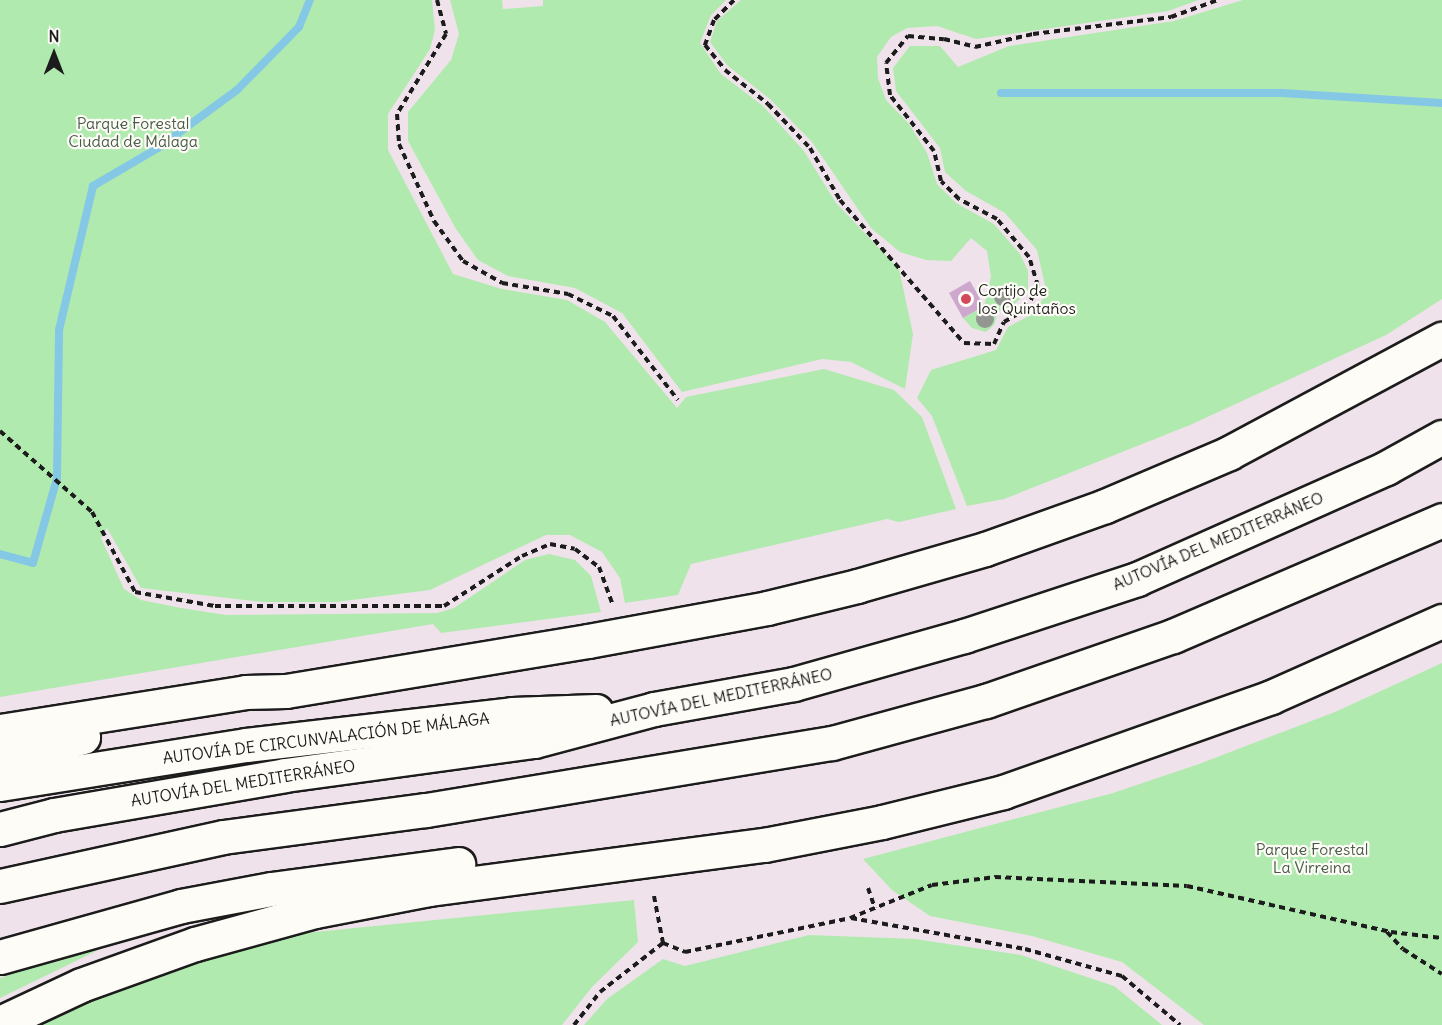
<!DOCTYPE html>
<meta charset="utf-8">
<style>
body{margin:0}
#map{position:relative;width:1442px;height:1025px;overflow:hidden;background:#efe2eb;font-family:Delius,sans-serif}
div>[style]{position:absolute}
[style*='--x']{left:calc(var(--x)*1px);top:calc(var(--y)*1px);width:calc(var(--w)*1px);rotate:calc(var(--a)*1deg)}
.green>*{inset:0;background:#b1eaaf}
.stream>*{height:8px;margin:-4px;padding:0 4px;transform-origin:4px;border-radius:4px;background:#84c8e5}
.building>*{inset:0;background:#cea7cf}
.path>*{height:4px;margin-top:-2px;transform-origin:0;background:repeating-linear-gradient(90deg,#1c1c1c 0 6px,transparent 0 10.5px)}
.roads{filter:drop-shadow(2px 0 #1c1c1c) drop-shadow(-2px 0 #1c1c1c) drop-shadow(0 2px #1c1c1c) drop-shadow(0 -2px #1c1c1c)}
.motorway>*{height:33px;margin:-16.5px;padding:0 16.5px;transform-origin:16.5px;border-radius:16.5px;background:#fdfcf7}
.trees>*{width:18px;height:18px;margin:-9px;border-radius:50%;background:#949791}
.dots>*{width:16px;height:16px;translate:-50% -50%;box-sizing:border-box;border:3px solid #fdfcf7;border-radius:50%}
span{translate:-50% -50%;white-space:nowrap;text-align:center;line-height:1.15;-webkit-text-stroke:4.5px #fdfcf7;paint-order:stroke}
.park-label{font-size:16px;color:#495a48}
.poi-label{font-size:16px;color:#1c1c1c}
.left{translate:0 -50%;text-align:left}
.street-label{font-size:16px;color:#1c1c1c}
.north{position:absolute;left:24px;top:24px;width:60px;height:60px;-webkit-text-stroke:4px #fdfcf7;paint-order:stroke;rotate:0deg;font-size:16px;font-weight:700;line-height:24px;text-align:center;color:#1c1c1c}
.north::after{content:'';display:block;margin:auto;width:21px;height:27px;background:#1c1c1c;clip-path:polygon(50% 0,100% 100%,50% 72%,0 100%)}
</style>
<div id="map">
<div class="green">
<i style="clip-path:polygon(0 0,432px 0,435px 30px,430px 49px,388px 114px,388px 150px,453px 274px,502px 289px,567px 300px,605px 322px,677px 408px,686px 397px,824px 369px,894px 390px,922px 417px,956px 509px,899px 522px,887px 519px,691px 564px,678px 595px,625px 603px,620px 578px,602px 552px,570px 535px,546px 535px,430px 590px,336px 602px,263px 602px,141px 588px,107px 528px,101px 538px,124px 589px,141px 600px,181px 608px,226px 615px,437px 613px,454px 608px,525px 560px,549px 554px,575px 560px,591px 576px,601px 612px,441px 633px,433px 624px,0 697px)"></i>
<i style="clip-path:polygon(450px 0,502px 0,503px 9px,543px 6px,543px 0,726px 0,711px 15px,700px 43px,721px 74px,763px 106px,804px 151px,836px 203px,899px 269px,913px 334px,905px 389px,851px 362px,822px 359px,682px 392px,622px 313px,575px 288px,508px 276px,478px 260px,456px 229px,408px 141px,408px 112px,451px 60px,459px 34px)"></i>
<i style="clip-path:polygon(741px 0,1199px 0,1168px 11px,976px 39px,937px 26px,907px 28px,891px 37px,877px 57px,878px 78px,886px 100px,909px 124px,927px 153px,937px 184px,956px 203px,994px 224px,1020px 254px,1028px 271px,1028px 290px,1014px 305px,998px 312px,994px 325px,986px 332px,972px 328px,963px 318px,984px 306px,991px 277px,987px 251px,971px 238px,951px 261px,926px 260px,900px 252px,871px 228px,812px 142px,770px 99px,728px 66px,710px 42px,717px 21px)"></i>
<i style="clip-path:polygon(1243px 0,1442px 0,1442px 299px,1386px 335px,1190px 425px,1004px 499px,967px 506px,932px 416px,917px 398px,931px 370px,996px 350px,1008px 327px,1029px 316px,1047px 294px,1037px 250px,1005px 213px,966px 191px,945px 172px,940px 148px,896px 91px,893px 68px,910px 46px,940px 46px,958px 67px,1009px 46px,1174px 21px)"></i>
<i style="clip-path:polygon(1442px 663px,1442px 1025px,1204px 1025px,1122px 962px,1032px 936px,930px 916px,892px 890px,863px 859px,1113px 793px,1199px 764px,1335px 712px)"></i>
<i style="clip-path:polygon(634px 900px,638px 942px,592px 987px,562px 1025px,36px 1025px,118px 989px,275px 936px)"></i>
<i style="clip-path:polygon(809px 935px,915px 939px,1021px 955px,1114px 986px,1162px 1025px,584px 1025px,607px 999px,663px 959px,685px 966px)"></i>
<i style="clip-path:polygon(121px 939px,0 998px,0 978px)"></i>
</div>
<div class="stream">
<i style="--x:1001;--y:93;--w:281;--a:0"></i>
<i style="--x:1282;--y:93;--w:160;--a:3.6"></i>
<i style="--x:0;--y:554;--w:34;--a:15"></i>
<i style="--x:33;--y:563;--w:88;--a:-74.2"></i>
<i style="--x:57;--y:478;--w:148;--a:-89.2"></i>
<i style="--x:59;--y:330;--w:148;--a:-76.7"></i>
<i style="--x:93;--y:186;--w:75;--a:-30.3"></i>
<i style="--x:158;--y:148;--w:98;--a:-36.3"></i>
<i style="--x:237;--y:90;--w:88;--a:-45.5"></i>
<i style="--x:299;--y:27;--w:29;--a:-68"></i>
</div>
<div class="building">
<i style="clip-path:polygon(970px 281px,984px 306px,963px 318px,949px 293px)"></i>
</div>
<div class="path">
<i style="--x:437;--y:0;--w:35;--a:75"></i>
<i style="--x:446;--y:34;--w:94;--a:121.5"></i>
<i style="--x:397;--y:114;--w:30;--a:86"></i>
<i style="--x:399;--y:144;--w:85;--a:65.6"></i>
<i style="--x:434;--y:221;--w:49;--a:54.1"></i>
<i style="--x:463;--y:261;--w:45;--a:29.4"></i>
<i style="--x:502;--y:283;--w:67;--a:9.5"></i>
<i style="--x:568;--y:294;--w:50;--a:26.1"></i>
<i style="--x:613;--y:316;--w:106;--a:52.3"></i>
<i style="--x:734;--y:0;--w:28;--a:135"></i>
<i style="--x:714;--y:20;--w:27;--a:110"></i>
<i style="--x:705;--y:45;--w:32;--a:51"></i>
<i style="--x:725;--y:70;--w:55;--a:38.3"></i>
<i style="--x:768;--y:104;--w:61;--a:46.3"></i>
<i style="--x:810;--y:148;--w:60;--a:60"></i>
<i style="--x:840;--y:200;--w:189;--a:49.1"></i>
<i style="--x:964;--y:343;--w:30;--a:2"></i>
<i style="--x:994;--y:344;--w:24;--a:-66"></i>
<i style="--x:1004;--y:322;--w:26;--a:-31"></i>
<i style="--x:1026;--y:309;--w:26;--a:-62"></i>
<i style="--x:1038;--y:286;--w:30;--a:-107"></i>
<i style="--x:1029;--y:257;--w:50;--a:-130.1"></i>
<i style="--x:997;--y:219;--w:43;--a:-152.2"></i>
<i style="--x:959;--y:199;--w:25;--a:-135"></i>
<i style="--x:941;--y:181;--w:31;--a:-103"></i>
<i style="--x:934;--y:151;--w:71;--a:-128.2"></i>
<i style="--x:890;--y:95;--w:32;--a:-97"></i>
<i style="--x:886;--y:63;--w:35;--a:-51"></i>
<i style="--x:908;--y:36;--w:36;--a:5"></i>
<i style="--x:944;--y:39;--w:32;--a:14"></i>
<i style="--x:975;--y:47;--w:59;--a:-12.6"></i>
<i style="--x:1033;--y:34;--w:139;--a:-7"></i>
<i style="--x:1171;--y:17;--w:50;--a:-19.9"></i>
<i style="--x:0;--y:431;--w:123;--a:41.4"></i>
<i style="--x:92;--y:512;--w:91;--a:61.7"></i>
<i style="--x:135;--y:592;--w:81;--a:9.9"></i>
<i style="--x:215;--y:606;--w:229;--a:0"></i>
<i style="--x:444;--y:606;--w:93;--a:-32.7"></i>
<i style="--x:522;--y:556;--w:30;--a:-23"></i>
<i style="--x:550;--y:544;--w:25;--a:11"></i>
<i style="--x:575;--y:549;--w:30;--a:37"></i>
<i style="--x:599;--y:567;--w:38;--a:70"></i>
<i style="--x:868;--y:888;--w:21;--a:71"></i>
<i style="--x:654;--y:896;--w:48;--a:79.2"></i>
<i style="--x:663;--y:943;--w:24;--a:22"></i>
<i style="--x:685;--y:952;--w:168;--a:-11.6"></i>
<i style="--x:850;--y:918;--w:88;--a:-21.9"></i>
<i style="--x:932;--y:885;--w:64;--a:-7.2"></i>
<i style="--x:995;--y:877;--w:192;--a:2.7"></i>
<i style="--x:1187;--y:886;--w:209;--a:12.7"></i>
<i style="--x:1391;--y:932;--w:51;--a:6.7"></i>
<i style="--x:851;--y:918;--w:177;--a:10.1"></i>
<i style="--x:1025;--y:949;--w:101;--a:15.6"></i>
<i style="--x:1122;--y:976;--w:76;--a:40.2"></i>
<i style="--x:1387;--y:932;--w:23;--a:47"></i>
<i style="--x:1403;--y:949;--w:46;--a:32.7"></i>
<i style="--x:574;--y:1025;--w:42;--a:-51.8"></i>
<i style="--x:600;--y:992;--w:80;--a:-37.9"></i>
</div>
<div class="roads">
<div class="motorway">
<i style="--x:0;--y:731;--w:248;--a:-9"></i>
<i style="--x:245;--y:692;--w:41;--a:-1.4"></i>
<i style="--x:286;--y:691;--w:306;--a:-9.4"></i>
<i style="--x:588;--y:641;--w:182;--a:-10.4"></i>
<i style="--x:767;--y:608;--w:93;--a:-13.7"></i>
<i style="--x:857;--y:586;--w:133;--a:-16.1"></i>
<i style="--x:985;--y:549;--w:127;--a:-19.7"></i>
<i style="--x:1105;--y:506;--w:135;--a:-23.1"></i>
<i style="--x:1229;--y:453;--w:242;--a:-28.2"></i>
<i style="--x:0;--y:759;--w:86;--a:-14.8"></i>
<i style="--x:0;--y:784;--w:249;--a:-9"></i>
<i style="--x:246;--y:745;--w:268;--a:-6.6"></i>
<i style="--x:512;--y:714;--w:84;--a:-2"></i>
<i style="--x:0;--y:829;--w:56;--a:-14.5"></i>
<i style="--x:54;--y:815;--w:234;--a:-9.8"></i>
<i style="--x:285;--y:775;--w:251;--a:-7.8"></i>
<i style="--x:534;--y:741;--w:124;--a:-14.9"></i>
<i style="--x:654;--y:709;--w:142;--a:-10.1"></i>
<i style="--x:794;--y:684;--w:177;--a:-15.8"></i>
<i style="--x:964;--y:636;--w:182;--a:-18.2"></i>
<i style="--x:1137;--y:579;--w:273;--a:-24"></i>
<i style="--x:1386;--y:468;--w:64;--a:-29"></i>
<i style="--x:0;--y:886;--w:228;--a:-12.4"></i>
<i style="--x:223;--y:837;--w:205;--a:-7.6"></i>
<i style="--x:426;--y:810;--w:411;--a:-9.4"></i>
<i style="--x:832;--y:743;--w:160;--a:-15.3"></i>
<i style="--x:986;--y:701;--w:198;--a:-19.2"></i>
<i style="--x:1173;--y:636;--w:293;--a:-23.3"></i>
<i style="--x:0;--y:957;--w:188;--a:-15.7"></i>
<i style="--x:181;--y:906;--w:92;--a:-10.7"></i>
<i style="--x:271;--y:889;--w:189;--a:-7.6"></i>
<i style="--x:0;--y:1023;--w:89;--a:-25.1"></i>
<i style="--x:81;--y:985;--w:121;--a:-19.8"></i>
<i style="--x:195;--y:944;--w:124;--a:-15.4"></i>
<i style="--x:315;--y:911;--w:116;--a:-10.9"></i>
<i style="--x:429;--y:889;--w:338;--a:-7.5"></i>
<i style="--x:764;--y:845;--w:120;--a:-11"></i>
<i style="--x:882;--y:822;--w:125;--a:-13.9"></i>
<i style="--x:1003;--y:792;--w:284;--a:-19.5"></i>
<i style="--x:1271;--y:697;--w:187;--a:-24"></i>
</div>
</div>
<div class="trees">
<i style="left:1003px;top:297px"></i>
<i style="left:985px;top:319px"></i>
</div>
<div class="dots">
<i style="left:966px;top:299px;background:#d1495b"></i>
</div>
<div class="park-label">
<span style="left:133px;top:132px">Parque Forestal<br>Ciudad de Málaga</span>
<span style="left:1312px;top:858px">Parque Forestal<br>La Virreina</span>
</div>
<div class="poi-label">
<span class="left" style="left:978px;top:299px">Cortijo de<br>los Quintaños</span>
</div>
<div class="street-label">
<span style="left:1218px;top:541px;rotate:-23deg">AUTOVÍA DEL MEDITERRÁNEO</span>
<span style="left:721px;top:697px;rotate:-12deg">AUTOVÍA DEL MEDITERRÁNEO</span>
<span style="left:326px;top:738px;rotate:-7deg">AUTOVÍA DE CIRCUNVALACIÓN DE MÁLAGA</span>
<span style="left:243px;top:783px;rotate:-9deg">AUTOVÍA DEL MEDITERRÁNEO</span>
</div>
<div class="north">N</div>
</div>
